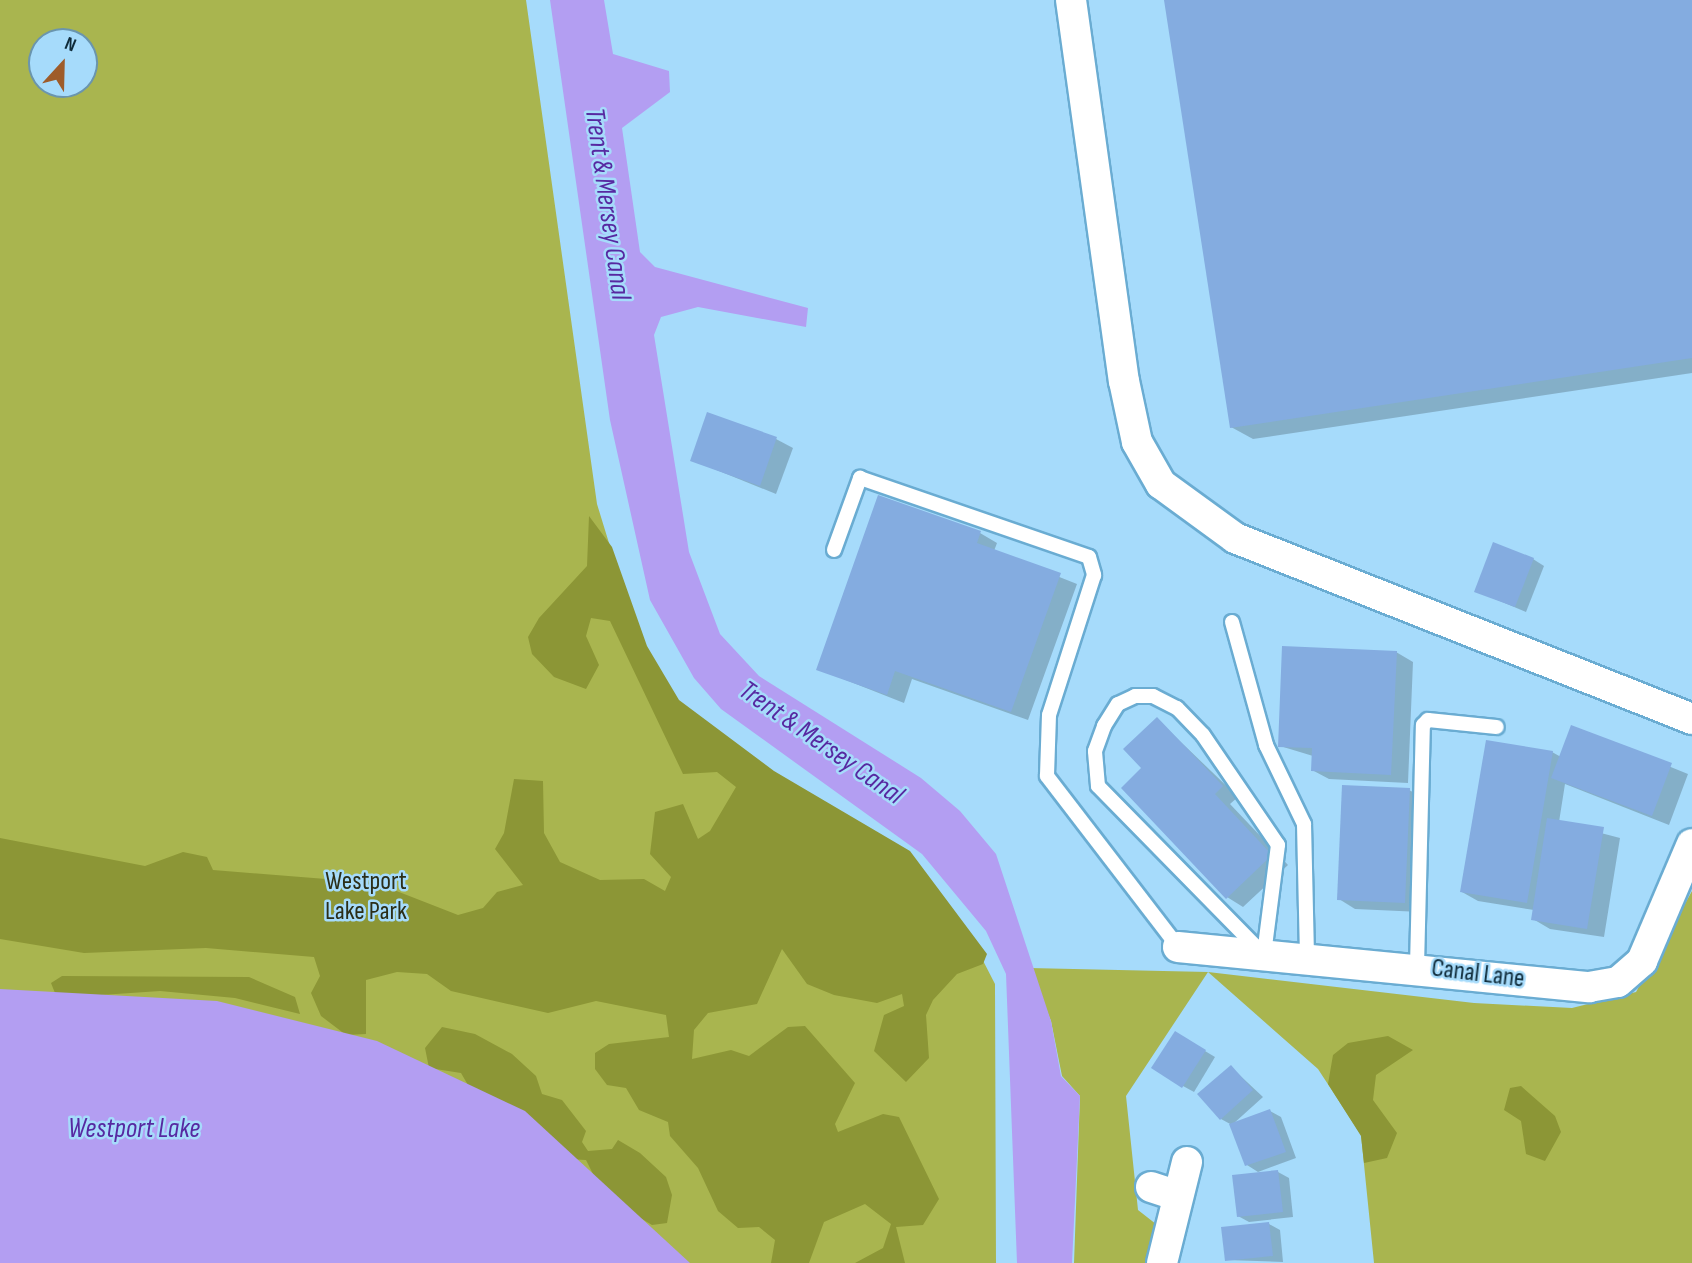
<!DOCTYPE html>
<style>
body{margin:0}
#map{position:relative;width:1692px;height:1263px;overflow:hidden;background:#a6dbfb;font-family:"Sofia Sans Condensed",sans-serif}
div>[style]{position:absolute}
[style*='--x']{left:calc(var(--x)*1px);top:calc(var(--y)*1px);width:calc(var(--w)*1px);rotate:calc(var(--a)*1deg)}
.green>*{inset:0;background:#a9b54f}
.forest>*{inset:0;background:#8c9636}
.water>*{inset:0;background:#b39ef2}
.shadow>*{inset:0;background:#0003}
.building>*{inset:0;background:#84ace0}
.roads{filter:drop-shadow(2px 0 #6aacd2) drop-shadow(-2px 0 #6aacd2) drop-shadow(0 2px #6aacd2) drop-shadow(0 -2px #6aacd2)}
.service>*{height:14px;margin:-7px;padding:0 7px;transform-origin:7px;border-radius:7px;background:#fff}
.minor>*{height:30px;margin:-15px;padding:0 15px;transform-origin:15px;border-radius:15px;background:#fff}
span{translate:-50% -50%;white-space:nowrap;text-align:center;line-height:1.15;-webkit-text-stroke:5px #a6dbfb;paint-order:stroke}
.park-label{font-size:26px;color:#2b2e18}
.street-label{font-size:26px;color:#0f2b3a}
.water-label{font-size:28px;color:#5729a1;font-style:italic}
.north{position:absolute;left:28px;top:28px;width:70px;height:70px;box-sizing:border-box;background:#a6dbfb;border:2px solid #6a95ae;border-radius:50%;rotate:22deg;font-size:19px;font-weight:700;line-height:28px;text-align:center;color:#0f2b3a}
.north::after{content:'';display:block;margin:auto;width:24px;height:32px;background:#9e5c2a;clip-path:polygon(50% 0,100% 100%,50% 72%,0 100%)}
</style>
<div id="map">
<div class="green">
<i style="clip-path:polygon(evenodd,0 0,526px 0,597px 504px,640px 644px,670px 694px,708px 735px,976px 947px,995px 984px,996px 1263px,0 1263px,0 0,42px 42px,84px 42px,84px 84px,42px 84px,42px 42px)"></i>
<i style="clip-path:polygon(1692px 891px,1692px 1263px,1374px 1263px,1361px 1135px,1318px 1069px,1208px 972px,1126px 1096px,1138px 1210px,1161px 1228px,1153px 1263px,1074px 1263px,1080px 1096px,1062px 1076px,1051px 1021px,1029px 968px,1208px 972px,1474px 1003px,1572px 1008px,1636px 992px)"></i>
</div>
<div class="forest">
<i style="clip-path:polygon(589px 516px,612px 547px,647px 646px,679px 700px,774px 771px,910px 851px,987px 954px,983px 964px,957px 974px,933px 1000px,926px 1015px,929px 1058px,906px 1082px,874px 1051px,884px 1015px,904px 1006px,902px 994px,877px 1003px,834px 995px,807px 984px,782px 949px,757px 1004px,708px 1013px,694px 1030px,692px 1059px,731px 1050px,749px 1056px,788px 1027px,805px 1026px,855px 1083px,835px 1124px,838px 1132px,883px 1114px,899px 1117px,939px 1199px,923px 1225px,896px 1227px,905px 1263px,855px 1263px,883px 1248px,891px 1224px,865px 1204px,824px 1222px,809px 1263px,771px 1263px,775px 1240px,759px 1227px,738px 1228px,718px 1211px,698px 1168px,670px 1136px,668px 1122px,639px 1110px,626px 1088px,607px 1085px,595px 1069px,595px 1053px,609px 1044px,669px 1037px,666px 1015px,596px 1001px,548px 1013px,451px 991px,427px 974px,397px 972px,366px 980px,366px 1034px,346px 1035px,321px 1016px,311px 993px,320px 976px,314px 957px,206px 948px,84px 953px,0 939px,0 838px,145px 866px,183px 852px,207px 857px,213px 870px,376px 883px,458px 915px,483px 908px,497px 892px,523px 885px,495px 849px,504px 833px,514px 779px,543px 781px,544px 833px,560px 862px,600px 880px,644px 879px,665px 891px,671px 877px,650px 854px,655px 812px,683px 804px,698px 839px,710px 831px,736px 787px,717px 772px,683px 774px,610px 621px,591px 618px,586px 636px,599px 665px,586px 689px,554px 677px,532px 654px,528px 637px,539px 618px,587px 566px)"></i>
<i style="clip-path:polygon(62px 976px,249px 977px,295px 997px,300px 1014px,235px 998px,160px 991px,57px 998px,51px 983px)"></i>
<i style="clip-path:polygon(442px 1027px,475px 1034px,512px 1054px,536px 1076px,542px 1094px,562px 1100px,586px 1131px,582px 1142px,588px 1151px,612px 1149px,618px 1140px,640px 1153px,666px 1177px,672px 1195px,667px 1223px,652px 1225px,632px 1213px,599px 1186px,586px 1160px,567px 1159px,472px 1092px,461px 1073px,429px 1068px,425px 1048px)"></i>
<i style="clip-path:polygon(1388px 1036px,1413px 1050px,1376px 1075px,1373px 1100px,1397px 1133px,1387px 1158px,1364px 1163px,1361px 1136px,1328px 1084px,1333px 1055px,1348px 1043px)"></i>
<i style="clip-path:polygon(1521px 1086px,1555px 1116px,1561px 1132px,1545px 1161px,1526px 1154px,1521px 1121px,1504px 1110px,1510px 1088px)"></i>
</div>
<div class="water">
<i style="clip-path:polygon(550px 0,604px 0,613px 54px,669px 71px,670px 92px,622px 128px,640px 252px,655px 267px,808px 308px,806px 327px,698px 307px,661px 317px,654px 335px,689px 552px,720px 634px,759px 676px,921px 778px,960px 811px,996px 854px,1051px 1021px,1061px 1076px,1080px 1096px,1072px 1263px,1017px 1263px,1006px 974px,986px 931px,922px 854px,721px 709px,694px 678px,650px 600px,610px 420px)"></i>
<i style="clip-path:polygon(0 989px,217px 1001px,377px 1041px,525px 1111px,690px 1263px,0 1263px)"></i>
</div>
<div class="shadow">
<i style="clip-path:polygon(1165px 0,1692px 0,1692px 373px,1253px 439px,1231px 427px)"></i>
<i style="clip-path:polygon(776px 439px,793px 448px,776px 494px,692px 460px)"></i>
<i style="clip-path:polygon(980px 533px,997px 543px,994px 551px,1077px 584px,1028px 720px,912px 679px,904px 703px,818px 669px)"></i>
<i style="clip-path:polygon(1533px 559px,1544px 566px,1526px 612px,1476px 591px)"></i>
<i style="clip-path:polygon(1396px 652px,1413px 662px,1408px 783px,1329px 779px,1312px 770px,1313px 756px,1280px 746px)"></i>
<i style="clip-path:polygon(1157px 719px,1238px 797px,1230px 804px,1288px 865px,1243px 907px,1227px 897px)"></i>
<i style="clip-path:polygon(1572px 727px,1688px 774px,1669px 825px,1565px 784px,1559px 822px,1620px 838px,1604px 937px,1550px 929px,1533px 919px,1534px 910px,1478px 901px,1462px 892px,1552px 752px,1561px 757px)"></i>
<i style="clip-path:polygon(1409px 790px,1426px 799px,1421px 912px,1355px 909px,1339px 899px)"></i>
<i style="clip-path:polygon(1175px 1033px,1215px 1057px,1194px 1092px,1183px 1086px)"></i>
<i style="clip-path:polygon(1231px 1067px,1263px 1097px,1233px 1124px,1270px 1111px,1281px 1117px,1296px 1158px,1258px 1172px,1247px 1165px,1232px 1125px,1221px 1119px)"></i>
<i style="clip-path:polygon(1278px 1172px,1289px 1178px,1293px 1217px,1249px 1222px,1238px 1216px)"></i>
<i style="clip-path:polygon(1269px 1224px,1280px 1230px,1283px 1262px,1226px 1260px)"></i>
</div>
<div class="building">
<i style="clip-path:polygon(1164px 0,1692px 0,1692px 358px,1230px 428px)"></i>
<i style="clip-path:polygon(707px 412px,777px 437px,760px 486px,690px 461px)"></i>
<i style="clip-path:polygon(878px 495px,981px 531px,977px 543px,1061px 573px,1011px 712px,895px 671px,887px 695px,816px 670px)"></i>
<i style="clip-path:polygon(1493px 542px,1534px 558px,1515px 607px,1474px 592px)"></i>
<i style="clip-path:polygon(1282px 646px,1397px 651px,1391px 775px,1311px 771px,1312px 748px,1278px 747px)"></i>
<i style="clip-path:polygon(1157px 717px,1223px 786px,1215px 794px,1272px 855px,1226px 899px,1121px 788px,1141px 768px,1123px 749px)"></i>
<i style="clip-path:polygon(1571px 725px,1672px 763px,1652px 816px,1551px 778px)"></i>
<i style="clip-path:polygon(1486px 740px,1553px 751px,1527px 903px,1460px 892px)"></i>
<i style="clip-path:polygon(1342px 785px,1410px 788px,1405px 903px,1337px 900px)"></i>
<i style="clip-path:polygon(1547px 818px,1604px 827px,1587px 929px,1531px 920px)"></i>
<i style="clip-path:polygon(1175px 1031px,1206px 1050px,1182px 1088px,1151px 1068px)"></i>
<i style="clip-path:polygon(1231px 1065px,1253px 1090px,1220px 1120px,1197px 1094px)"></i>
<i style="clip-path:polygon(1270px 1109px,1286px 1152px,1245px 1166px,1229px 1124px)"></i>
<i style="clip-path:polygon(1278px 1170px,1283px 1212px,1237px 1217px,1232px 1175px)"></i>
<i style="clip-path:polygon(1269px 1222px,1273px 1256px,1225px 1261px,1221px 1227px)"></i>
</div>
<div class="roads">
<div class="service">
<i style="--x:834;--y:550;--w:77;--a:-70.1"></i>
<i style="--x:860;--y:478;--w:242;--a:19"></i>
<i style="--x:1089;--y:557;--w:19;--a:74"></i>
<i style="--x:1094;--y:575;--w:147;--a:107.8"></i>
<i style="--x:1049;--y:715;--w:61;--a:91.9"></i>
<i style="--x:1047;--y:776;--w:215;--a:52.5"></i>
<i style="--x:1232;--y:622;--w:128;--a:74.5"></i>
<i style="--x:1266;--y:745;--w:88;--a:64.3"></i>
<i style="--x:1304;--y:824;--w:135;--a:88.7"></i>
<i style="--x:1135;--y:696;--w:18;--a:0"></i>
<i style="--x:1153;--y:696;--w:27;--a:27"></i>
<i style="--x:1177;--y:708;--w:37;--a:46"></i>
<i style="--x:1203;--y:735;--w:133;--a:55.7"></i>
<i style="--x:1278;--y:845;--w:111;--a:97.3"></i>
<i style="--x:1264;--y:955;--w:237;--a:-134.5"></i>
<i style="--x:1098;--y:786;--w:35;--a:-95"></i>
<i style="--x:1095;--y:751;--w:27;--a:-70"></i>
<i style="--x:1104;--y:726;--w:26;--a:-58"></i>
<i style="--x:1118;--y:704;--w:19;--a:-25"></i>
<i style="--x:1417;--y:966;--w:241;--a:-88.6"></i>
<i style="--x:1423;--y:725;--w:7;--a:-45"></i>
<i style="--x:1428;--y:720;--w:69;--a:5.8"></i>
</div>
<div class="minor">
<i style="--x:1071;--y:0;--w:385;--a:82.1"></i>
<i style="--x:1124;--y:381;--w:62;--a:78"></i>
<i style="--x:1137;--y:442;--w:48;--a:60.3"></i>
<i style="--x:1161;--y:484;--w:92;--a:36.1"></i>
<i style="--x:1235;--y:538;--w:492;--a:21.6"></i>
<i style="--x:1178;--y:947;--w:413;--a:5.6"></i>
<i style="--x:1589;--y:987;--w:29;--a:-10"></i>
<i style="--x:1618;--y:982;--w:32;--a:-41"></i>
<i style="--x:1642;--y:961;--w:127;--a:-66.9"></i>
<i style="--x:1151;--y:1187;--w:28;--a:18"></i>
<i style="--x:1162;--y:1263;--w:104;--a:-76.1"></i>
</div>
</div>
<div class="park-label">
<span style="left:366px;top:897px">Westport<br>Lake Park</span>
</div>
<div class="street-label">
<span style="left:1478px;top:974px;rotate:7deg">Canal Lane</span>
</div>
<div class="water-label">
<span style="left:607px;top:204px;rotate:82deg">Trent &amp; Mersey Canal</span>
<span style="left:821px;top:743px;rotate:35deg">Trent &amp; Mersey Canal</span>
<span style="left:134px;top:1129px">Westport Lake</span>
</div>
<div class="north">N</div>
</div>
